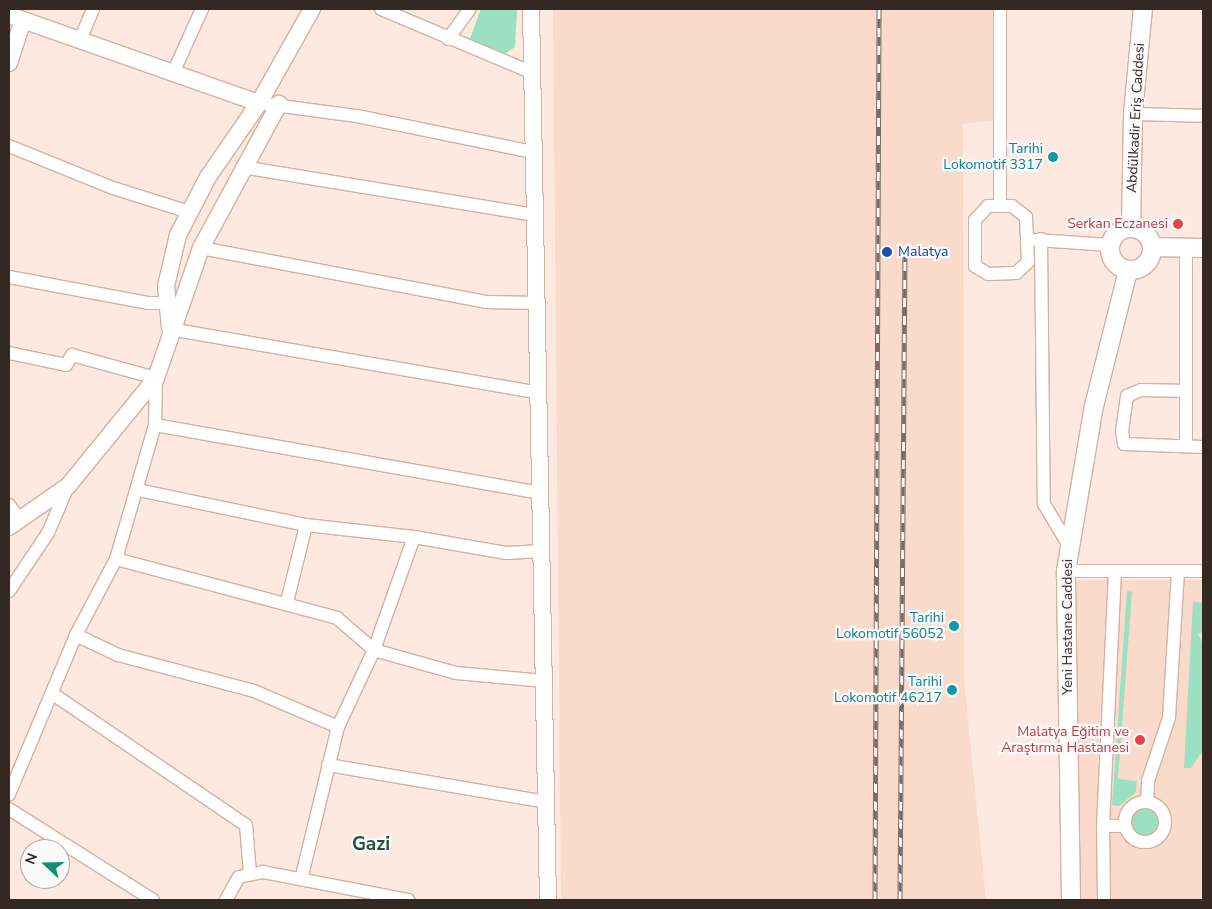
<!DOCTYPE html>
<meta charset="utf-8">
<style>
body{margin:0}
#map{position:relative;width:1212px;height:909px;overflow:hidden;background:#fde9df;font-family:"Nunito Sans",sans-serif}
div>[style]{position:absolute}
[style*='--x']{left:calc(var(--x)*1px);top:calc(var(--y)*1px);width:calc(var(--w)*1px);rotate:calc(var(--a)*1deg)}
.built>*{inset:0;background:#fadaca}
.green>*{inset:0;background:#9be1c1}
.round{border-radius:50%}
.roads{filter:drop-shadow(1px 0 #d1b1a2) drop-shadow(-1px 0 #d1b1a2) drop-shadow(0 1px #d1b1a2) drop-shadow(0 -1px #d1b1a2)}
.minor>*{height:12px;margin:-6px;padding:0 6px;transform-origin:6px;border-radius:6px;background:#fff}
.minor>.ring{margin:-6px;padding:0;box-sizing:content-box;background:none;border:12px solid #fff;border-radius:50%}
.tertiary>*{height:16px;margin:-8px;padding:0 8px;transform-origin:8px;border-radius:8px;background:#fff}
.secondary>*{height:18px;margin:-9px;padding:0 9px;transform-origin:9px;border-radius:9px;background:#fff}
.secondary>.ring{margin:-9px;padding:0;box-sizing:content-box;background:none;border:18px solid #fff;border-radius:50%}
.rail>*{height:5px;margin-top:-2.5px;transform-origin:0;background:repeating-linear-gradient(90deg,#fafafa 0 9px,#7a6c64 0 18px);box-sizing:border-box;border-block:1px solid #7a6c64}
.dots>*{width:14px;height:14px;translate:-50% -50%;box-sizing:border-box;border:2px solid #fafafa;border-radius:50%}
span{translate:-50% -50%;white-space:nowrap;text-align:center;line-height:1.15;-webkit-text-stroke:4.5px #fafafa;paint-order:stroke}
.street-label{font-size:14px;color:#342822}
.culture-label{font-size:14px;color:#0d838f}
.right{translate:-100% -50%;text-align:right}
.health-label{font-size:14px;color:#be3a42}
.transit-label{font-size:14px;color:#164399}
.left{translate:0 -50%;text-align:left}
.district-label{font-size:19px;color:#1e5143;font-weight:700}
.frame{position:absolute;inset:0;border:10px solid #342822;pointer-events:none}
.north{position:absolute;left:20px;top:839px;width:50px;height:50px;box-sizing:border-box;background:#fafafa;border:1px solid #aba6a4;border-radius:50%;rotate:291deg;font-size:14px;font-weight:700;line-height:20px;text-align:center;color:#342822}
.north::after{content:'';display:block;margin:auto;width:18px;height:22px;background:#108d72;clip-path:polygon(50% 0,100% 100%,50% 72%,0 100%)}
</style>
<div id="map">
<div class="built">
<i style="clip-path:polygon(553px 9px,1002px 9px,1000px 120px,963px 124px,964px 680px,986px 900px,561px 900px)"></i>
<i style="clip-path:polygon(1075px 580px,1203px 580px,1203px 900px,1079px 900px)"></i>
</div>
<div class="green">
<i style="clip-path:polygon(481px 9px,517px 9px,515px 47px,502px 56px,469px 41px)"></i>
<i style="clip-path:polygon(1127px 591px,1132px 592px,1118px 779px,1137px 781px,1136px 792px,1119px 806px,1112px 805px)"></i>
<i style="clip-path:polygon(1193px 601px,1203px 603px,1203px 631px,1198px 634px,1203px 644px,1203px 750px,1191px 768px,1184px 768px)"></i>
<i class="round" style="left:1129px;top:805px;width:32px;height:32px"></i>
</div>
<div class="roads">
<div class="minor">
<i style="--x:381;--y:9;--w:163;--a:22.8"></i>
<i style="--x:448;--y:39;--w:37;--a:-54"></i>
<i style="--x:80;--y:40;--w:34;--a:-67"></i>
<i style="--x:173;--y:73;--w:70;--a:-65.6"></i>
<i style="--x:259;--y:103;--w:99;--a:7.6"></i>
<i style="--x:357;--y:116;--w:180;--a:11.6"></i>
<i style="--x:1133;--y:114;--w:70;--a:1.6"></i>
<i style="--x:9;--y:146;--w:112;--a:22"></i>
<i style="--x:113;--y:188;--w:80;--a:17.5"></i>
<i style="--x:242;--y:167;--w:297;--a:9.3"></i>
<i style="--x:988;--y:206;--w:24;--a:0"></i>
<i style="--x:1012;--y:206;--w:18;--a:38"></i>
<i style="--x:1026;--y:217;--w:45;--a:87.5"></i>
<i style="--x:1028;--y:262;--w:16;--a:137"></i>
<i style="--x:1016;--y:273;--w:28;--a:178"></i>
<i style="--x:988;--y:274;--w:15;--a:-148"></i>
<i style="--x:975;--y:266;--w:46;--a:-90"></i>
<i style="--x:975;--y:220;--w:19;--a:-47"></i>
<i style="--x:1000;--y:206;--w:197;--a:-90"></i>
<i style="--x:1041;--y:239;--w:265;--a:89.4"></i>
<i style="--x:1044;--y:504;--w:47;--a:59"></i>
<i style="--x:1035;--y:240;--w:76;--a:3.8"></i>
<i style="--x:201;--y:248;--w:290;--a:10.7"></i>
<i style="--x:486;--y:302;--w:53;--a:1.1"></i>
<i style="--x:1186;--y:248;--w:143;--a:90"></i>
<i style="--x:1186;--y:391;--w:45;--a:-178.7"></i>
<i style="--x:1141;--y:390;--w:15;--a:157"></i>
<i style="--x:1127;--y:396;--w:34;--a:98"></i>
<i style="--x:1122;--y:430;--w:14;--a:82"></i>
<i style="--x:1124;--y:444;--w:79;--a:2.2"></i>
<i style="--x:9;--y:277;--w:141;--a:10.6"></i>
<i style="--x:148;--y:303;--w:20;--a:0"></i>
<i style="--x:170;--y:329;--w:375;--a:9.8"></i>
<i style="--x:9;--y:353;--w:58;--a:11.9"></i>
<i style="--x:66;--y:365;--w:12;--a:-59"></i>
<i style="--x:72;--y:355;--w:87;--a:15.3"></i>
<i style="--x:156;--y:378;--w:47;--a:91.2"></i>
<i style="--x:155;--y:425;--w:140;--a:106.2"></i>
<i style="--x:116;--y:559;--w:86;--a:117.8"></i>
<i style="--x:76;--y:635;--w:173;--a:112.8"></i>
<i style="--x:155;--y:425;--w:393;--a:10"></i>
<i style="--x:1186;--y:443;--w:52;--a:-90"></i>
<i style="--x:138;--y:490;--w:172;--a:11.8"></i>
<i style="--x:306;--y:525;--w:109;--a:6.3"></i>
<i style="--x:9;--y:505;--w:19;--a:54"></i>
<i style="--x:542;--y:551;--w:36;--a:177"></i>
<i style="--x:506;--y:553;--w:93;--a:-170.1"></i>
<i style="--x:414;--y:537;--w:120;--a:109.5"></i>
<i style="--x:374;--y:650;--w:85;--a:15.7"></i>
<i style="--x:456;--y:673;--w:88;--a:5.2"></i>
<i style="--x:116;--y:559;--w:229;--a:14.9"></i>
<i style="--x:337;--y:618;--w:49;--a:40.9"></i>
<i style="--x:374;--y:650;--w:85;--a:115.1"></i>
<i style="--x:1066;--y:571;--w:137;--a:0"></i>
<i style="--x:1115;--y:571;--w:255;--a:92.7"></i>
<i style="--x:1103;--y:826;--w:22;--a:0"></i>
<i style="--x:9;--y:591;--w:70;--a:-56.1"></i>
<i style="--x:48;--y:533;--w:51;--a:-66.9"></i>
<i style="--x:287;--y:602;--w:79;--a:-76.1"></i>
<i style="--x:76;--y:635;--w:47;--a:25.5"></i>
<i style="--x:118;--y:655;--w:141;--a:14.8"></i>
<i style="--x:254;--y:691;--w:91;--a:23.2"></i>
<i style="--x:338;--y:727;--w:157;--a:103.6"></i>
<i style="--x:53;--y:694;--w:233;--a:34.2"></i>
<i style="--x:246;--y:825;--w:49;--a:85.3"></i>
<i style="--x:328;--y:765;--w:221;--a:9.6"></i>
<i class="ring" style="left:1125px;top:802px;width:28px;height:28px"></i>
<i style="--x:1147;--y:802;--w:21;--a:-87"></i>
<i style="--x:1148;--y:781;--w:66;--a:-71.6"></i>
<i style="--x:1169;--y:718;--w:147;--a:-86.5"></i>
<i style="--x:9;--y:809;--w:170;--a:32.3"></i>
<i style="--x:1103;--y:826;--w:74;--a:89.2"></i>
<i style="--x:226;--y:900;--w:26;--a:-61"></i>
<i style="--x:239;--y:877;--w:25;--a:-12"></i>
<i style="--x:263;--y:872;--w:148;--a:10.9"></i>
</div>
<div class="tertiary">
<i style="--x:531;--y:9;--w:891;--a:88.91"></i>
<i style="--x:9;--y:15;--w:15;--a:20"></i>
<i style="--x:9;--y:63;--w:45;--a:-72"></i>
<i style="--x:23;--y:20;--w:250;--a:19.4"></i>
<i style="--x:170;--y:328;--w:42;--a:-95.4"></i>
<i style="--x:166;--y:286;--w:52;--a:-76.8"></i>
<i style="--x:178;--y:235;--w:65;--a:-62.7"></i>
<i style="--x:208;--y:177;--w:90;--a:-55.4"></i>
<i style="--x:259;--y:103;--w:108;--a:-60.6"></i>
<i style="--x:9;--y:527;--w:72;--a:-34.8"></i>
<i style="--x:68;--y:486;--w:139;--a:-50.8"></i>
<i style="--x:156;--y:378;--w:138;--a:-70.9"></i>
<i style="--x:201;--y:248;--w:164;--a:-61.6"></i>
</div>
<div class="secondary">
<i class="ring" style="left:1110px;top:228px;width:24px;height:24px"></i>
<i style="--x:1131;--y:228;--w:114;--a:-89"></i>
<i style="--x:1133;--y:114;--w:105;--a:-84.6"></i>
<i style="--x:1152;--y:247;--w:51;--a:1.1"></i>
<i style="--x:1071;--y:900;--w:329;--a:-90.9"></i>
<i style="--x:1066;--y:571;--w:167;--a:-80.4"></i>
<i style="--x:1094;--y:406;--w:139;--a:-75.9"></i>
</div>
</div>
<div class="rail">
<i style="--x:875;--y:900;--w:891;--a:-89.74"></i>
<i style="--x:900;--y:900;--w:652;--a:-89.56"></i>
</div>
<div class="dots">
<i style="left:1053px;top:157px;background:#0f9aa8"></i>
<i style="left:1178px;top:224px;background:#e0444e"></i>
<i style="left:887px;top:252px;background:#1a4fb4"></i>
<i style="left:954px;top:626px;background:#0f9aa8"></i>
<i style="left:952px;top:690px;background:#0f9aa8"></i>
<i style="left:1140px;top:740px;background:#e0444e"></i>
</div>
<div class="street-label">
<span style="left:1136px;top:118px;rotate:-87deg">Abdülkadir Eriş Caddesi</span>
<span style="left:1068px;top:627px;rotate:-90deg">Yeni Hastane Caddesi</span>
</div>
<div class="culture-label">
<span class="right" style="left:1043px;top:157px">Tarihi<br>Lokomotif 3317</span>
<span class="right" style="left:944px;top:626px">Tarihi<br>Lokomotif 56052</span>
<span class="right" style="left:942px;top:690px">Tarihi<br>Lokomotif 46217</span>
</div>
<div class="health-label">
<span class="right" style="left:1168px;top:224px">Serkan Eczanesi</span>
<span class="right" style="left:1129px;top:740px">Malatya Eğitim ve<br>Araştırma Hastanesi</span>
</div>
<div class="transit-label">
<span class="left" style="left:898px;top:252px">Malatya</span>
</div>
<div class="district-label">
<span style="left:371px;top:845px">Gazi</span>
</div>
<div class="frame"></div>
<div class="north">N</div>
</div>
